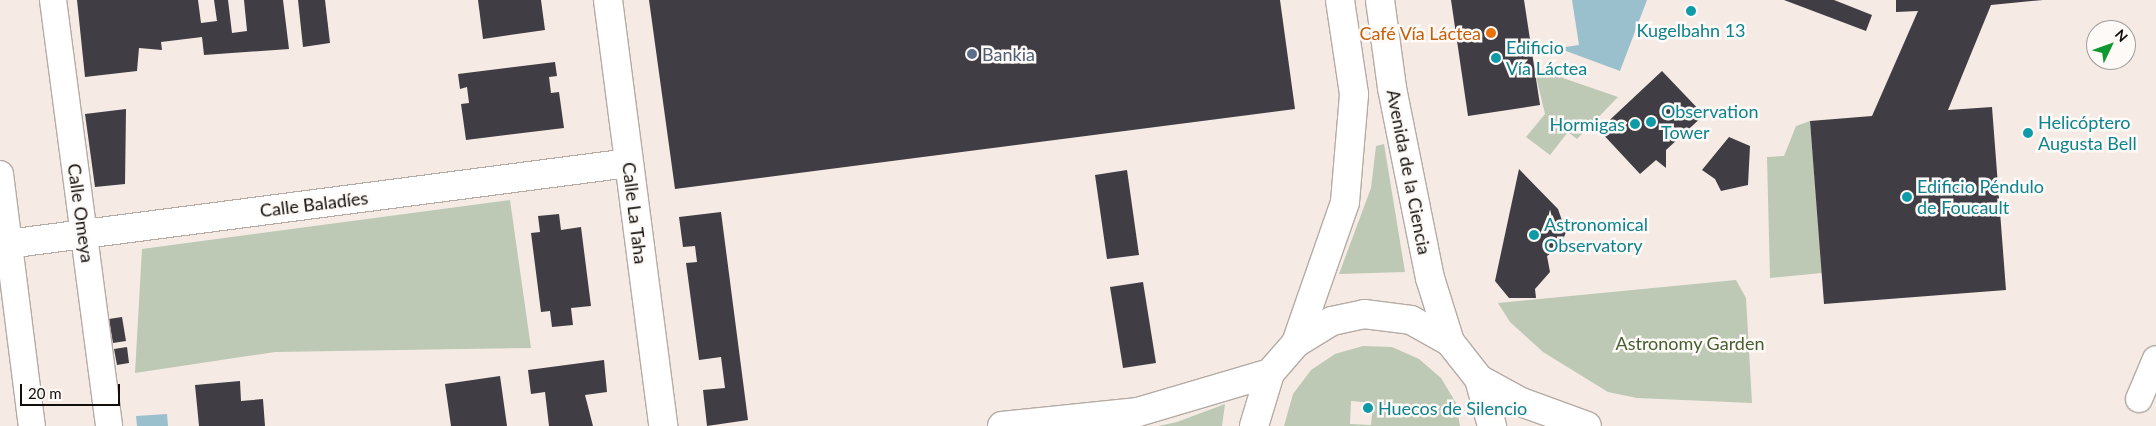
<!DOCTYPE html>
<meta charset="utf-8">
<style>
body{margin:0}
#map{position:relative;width:2156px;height:426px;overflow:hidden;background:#f5ebe4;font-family:Lato,sans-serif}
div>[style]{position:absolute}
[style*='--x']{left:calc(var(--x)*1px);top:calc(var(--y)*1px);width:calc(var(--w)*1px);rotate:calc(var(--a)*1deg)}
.green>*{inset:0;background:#bdc8b5}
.water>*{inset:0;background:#9bc0cd}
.building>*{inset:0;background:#413d45}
.roads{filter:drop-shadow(1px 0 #b5aba5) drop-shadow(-1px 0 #b5aba5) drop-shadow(0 1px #b5aba5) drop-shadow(0 -1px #b5aba5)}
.pedestrian>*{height:26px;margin:-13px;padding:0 13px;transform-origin:13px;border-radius:13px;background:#fff}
.minor>*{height:28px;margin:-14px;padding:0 14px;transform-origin:14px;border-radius:14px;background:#fff}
.tertiary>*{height:28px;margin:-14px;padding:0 14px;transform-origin:14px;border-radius:14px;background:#fff}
.secondary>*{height:28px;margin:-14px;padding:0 14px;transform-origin:14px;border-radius:14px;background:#fff}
.primary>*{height:28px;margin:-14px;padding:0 14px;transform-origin:14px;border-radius:14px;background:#fff}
.dots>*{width:14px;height:14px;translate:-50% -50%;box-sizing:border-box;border:2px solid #fefaf7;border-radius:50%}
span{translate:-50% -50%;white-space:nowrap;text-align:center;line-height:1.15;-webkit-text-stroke:5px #fefaf7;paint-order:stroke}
.culture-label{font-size:18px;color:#0d838f}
.left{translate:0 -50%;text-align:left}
.right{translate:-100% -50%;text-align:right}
.food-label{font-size:18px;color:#c56008}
.service-label{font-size:18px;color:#4e5e75}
.street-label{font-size:18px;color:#110e0b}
.park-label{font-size:18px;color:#455e32}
.north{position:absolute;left:2086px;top:20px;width:50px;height:50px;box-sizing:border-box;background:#fefaf7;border:1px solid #9f9c99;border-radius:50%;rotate:48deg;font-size:14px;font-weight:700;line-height:20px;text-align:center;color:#110e0b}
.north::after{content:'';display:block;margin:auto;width:18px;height:22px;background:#0f982f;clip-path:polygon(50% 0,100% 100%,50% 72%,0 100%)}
.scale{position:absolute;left:20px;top:384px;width:100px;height:22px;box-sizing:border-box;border:2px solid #110e0b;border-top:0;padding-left:6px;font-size:15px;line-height:18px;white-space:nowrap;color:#110e0b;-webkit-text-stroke:4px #fefaf7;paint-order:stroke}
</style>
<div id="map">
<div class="green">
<i style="clip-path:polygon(1534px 68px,1618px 97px,1577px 139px,1568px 132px,1550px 155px,1526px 137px,1545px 114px)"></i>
<i style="clip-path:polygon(1810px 121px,1822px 273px,1770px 278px,1767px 157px,1784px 156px,1796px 126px)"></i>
<i style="clip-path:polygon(1384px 144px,1405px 272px,1339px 274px,1371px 188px,1376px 146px)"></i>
<i style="clip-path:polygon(510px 200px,531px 348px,275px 352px,135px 373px,142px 249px)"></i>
<i style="clip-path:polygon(1736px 280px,1746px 298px,1752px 403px,1637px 398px,1608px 392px,1543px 352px,1510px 322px,1498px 303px)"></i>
<i style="clip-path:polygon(evenodd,1363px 346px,1392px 347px,1419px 359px,1441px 378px,1456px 403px,1460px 426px,1284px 426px,1293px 394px,1311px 370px,1335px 354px,1363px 346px,1351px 401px,1373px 403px,1371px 425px,1350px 424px,1351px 401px)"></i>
<i style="clip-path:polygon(1225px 404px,1222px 426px,1158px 426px,1177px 422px)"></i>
</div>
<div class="water">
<i style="clip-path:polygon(1572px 0,1647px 0,1620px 71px,1558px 48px,1579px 45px)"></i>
<i style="clip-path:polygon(167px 414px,168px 426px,137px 426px,136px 416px)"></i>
</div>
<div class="building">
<i style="clip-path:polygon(77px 0,198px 0,201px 23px,217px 21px,214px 0,228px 0,232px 33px,247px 31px,244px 0,283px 0,289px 49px,204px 55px,202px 37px,161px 42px,162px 50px,139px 48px,137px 71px,85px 77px)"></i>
<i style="clip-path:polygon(298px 0,325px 0,330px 43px,303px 47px)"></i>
<i style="clip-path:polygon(478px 0,541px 0,545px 30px,483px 39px)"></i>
<i style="clip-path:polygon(649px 0,1280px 0,1295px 109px,675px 189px)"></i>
<i style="clip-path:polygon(1451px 0,1524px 0,1540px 105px,1468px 116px)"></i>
<i style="clip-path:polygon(1784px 0,1834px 0,1872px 15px,1866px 31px)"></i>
<i style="clip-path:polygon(1896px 0,2043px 0,1991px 5px,1948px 110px,1992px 107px,2006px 290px,1824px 304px,1810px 121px,1872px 116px,1918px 11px,1896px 12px)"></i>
<i style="clip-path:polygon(555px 62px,557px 76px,549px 77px,551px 93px,559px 92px,564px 128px,466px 140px,461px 104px,469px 103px,467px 87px,460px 89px,458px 74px)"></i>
<i style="clip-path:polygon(1662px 71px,1704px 115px,1666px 150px,1666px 168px,1656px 160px,1640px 174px,1599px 130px)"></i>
<i style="clip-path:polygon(126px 109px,125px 184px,95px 187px,85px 114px)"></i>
<i style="clip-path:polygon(1729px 137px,1750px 146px,1748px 185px,1721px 191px,1715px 179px,1702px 170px)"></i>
<i style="clip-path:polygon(1519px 169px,1558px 209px,1566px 232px,1560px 247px,1547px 256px,1550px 272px,1535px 289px,1536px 298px,1509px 298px,1495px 281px)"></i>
<i style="clip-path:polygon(1127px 170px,1139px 255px,1107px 259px,1095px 175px)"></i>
<i style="clip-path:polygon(721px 212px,748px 420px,707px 426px,703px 390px,725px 388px,721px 357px,699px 360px,686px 263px,697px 262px,695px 246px,683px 247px,679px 217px)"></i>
<i style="clip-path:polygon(559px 214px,561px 230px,581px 227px,591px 306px,571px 308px,573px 325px,552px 327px,550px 311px,541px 312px,531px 233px,540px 232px,538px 216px)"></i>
<i style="clip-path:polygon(1143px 282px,1156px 363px,1123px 368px,1110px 287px)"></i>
<i style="clip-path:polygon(122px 317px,126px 341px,113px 343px,109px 319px)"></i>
<i style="clip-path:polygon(127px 347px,129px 363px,117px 365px,114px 349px)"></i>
<i style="clip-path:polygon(604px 360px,607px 392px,585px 395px,593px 426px,549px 426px,545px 392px,531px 394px,528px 370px)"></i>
<i style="clip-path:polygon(500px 376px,507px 426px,451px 426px,445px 384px)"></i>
<i style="clip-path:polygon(240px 381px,241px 401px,263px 399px,265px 426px,199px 426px,195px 385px)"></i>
</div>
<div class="roads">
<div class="pedestrian">
<i style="--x:53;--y:0;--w:430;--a:82.5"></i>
<i style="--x:0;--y:174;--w:254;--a:82.8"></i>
<i style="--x:2139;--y:399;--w:43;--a:-67"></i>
</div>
<div class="minor">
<i style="--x:0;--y:245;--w:634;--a:-7.43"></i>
</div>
<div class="tertiary">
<i style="--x:608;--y:0;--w:430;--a:82.6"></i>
</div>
<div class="secondary">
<i style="--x:1380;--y:0;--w:89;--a:82.2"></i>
<i style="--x:1392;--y:88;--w:194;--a:78.7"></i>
<i style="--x:1430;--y:278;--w:67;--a:72.6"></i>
<i style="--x:1296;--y:343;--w:149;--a:-70.8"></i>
<i style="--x:1345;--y:202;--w:108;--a:-85.2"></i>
<i style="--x:1354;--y:94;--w:95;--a:-98.5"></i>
</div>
<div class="primary">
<i style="--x:1479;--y:379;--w:48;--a:28.7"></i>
<i style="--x:1521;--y:402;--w:70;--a:20"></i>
<i style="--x:1002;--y:426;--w:137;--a:-5.9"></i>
<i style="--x:1138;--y:412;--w:138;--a:-16.5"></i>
<i style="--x:1254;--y:426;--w:55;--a:-73.2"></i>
<i style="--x:1270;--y:373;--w:40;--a:-49"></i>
<i style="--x:1296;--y:343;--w:42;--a:-31.4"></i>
<i style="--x:1332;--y:321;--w:33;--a:-12"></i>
<i style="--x:1364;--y:314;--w:47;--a:7.3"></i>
<i style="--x:1411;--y:320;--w:45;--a:29.4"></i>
<i style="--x:1450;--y:342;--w:47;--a:51.9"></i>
<i style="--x:1479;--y:379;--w:49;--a:74.5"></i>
</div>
</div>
<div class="dots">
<i style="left:1691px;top:11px;background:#0f9aa8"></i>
<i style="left:1491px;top:33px;background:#e8710a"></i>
<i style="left:972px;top:54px;background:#5c6f8a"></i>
<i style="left:1496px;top:58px;background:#0f9aa8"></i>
<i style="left:1651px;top:122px;background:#0f9aa8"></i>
<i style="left:1635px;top:124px;background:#0f9aa8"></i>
<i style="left:2028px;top:133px;background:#0f9aa8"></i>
<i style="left:1907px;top:197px;background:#0f9aa8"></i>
<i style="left:1534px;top:235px;background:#0f9aa8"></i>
<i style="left:1368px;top:408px;background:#0f9aa8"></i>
</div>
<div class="culture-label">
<span style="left:1691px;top:30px">Kugelbahn 13</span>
<span class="left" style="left:1506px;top:58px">Edificio<br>Vía Láctea</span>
<span class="left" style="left:1661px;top:122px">Observation<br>Tower</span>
<span class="left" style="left:2038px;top:133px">Helicóptero<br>Augusta Bell</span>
<span class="right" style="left:1625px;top:124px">Hormigas</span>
<span class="left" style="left:1917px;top:197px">Edificio Péndulo<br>de Foucault</span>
<span class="left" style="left:1544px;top:235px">Astronomical<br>Observatory</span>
<span class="left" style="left:1378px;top:408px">Huecos de Silencio</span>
</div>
<div class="food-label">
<span class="right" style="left:1481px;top:33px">Café Vía Láctea</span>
</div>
<div class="service-label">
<span class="left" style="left:982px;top:54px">Bankia</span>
</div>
<div class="street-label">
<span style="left:1409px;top:172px;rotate:79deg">Avenida de la Ciencia</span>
<span style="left:314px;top:204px;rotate:-7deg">Calle Baladíes</span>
<span style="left:81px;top:213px;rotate:82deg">Calle Omeya</span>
<span style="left:635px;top:213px;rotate:83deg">Calle La Taha</span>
</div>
<div class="park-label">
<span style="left:1690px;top:343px">Astronomy Garden</span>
</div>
<div class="north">N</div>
<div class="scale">20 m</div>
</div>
